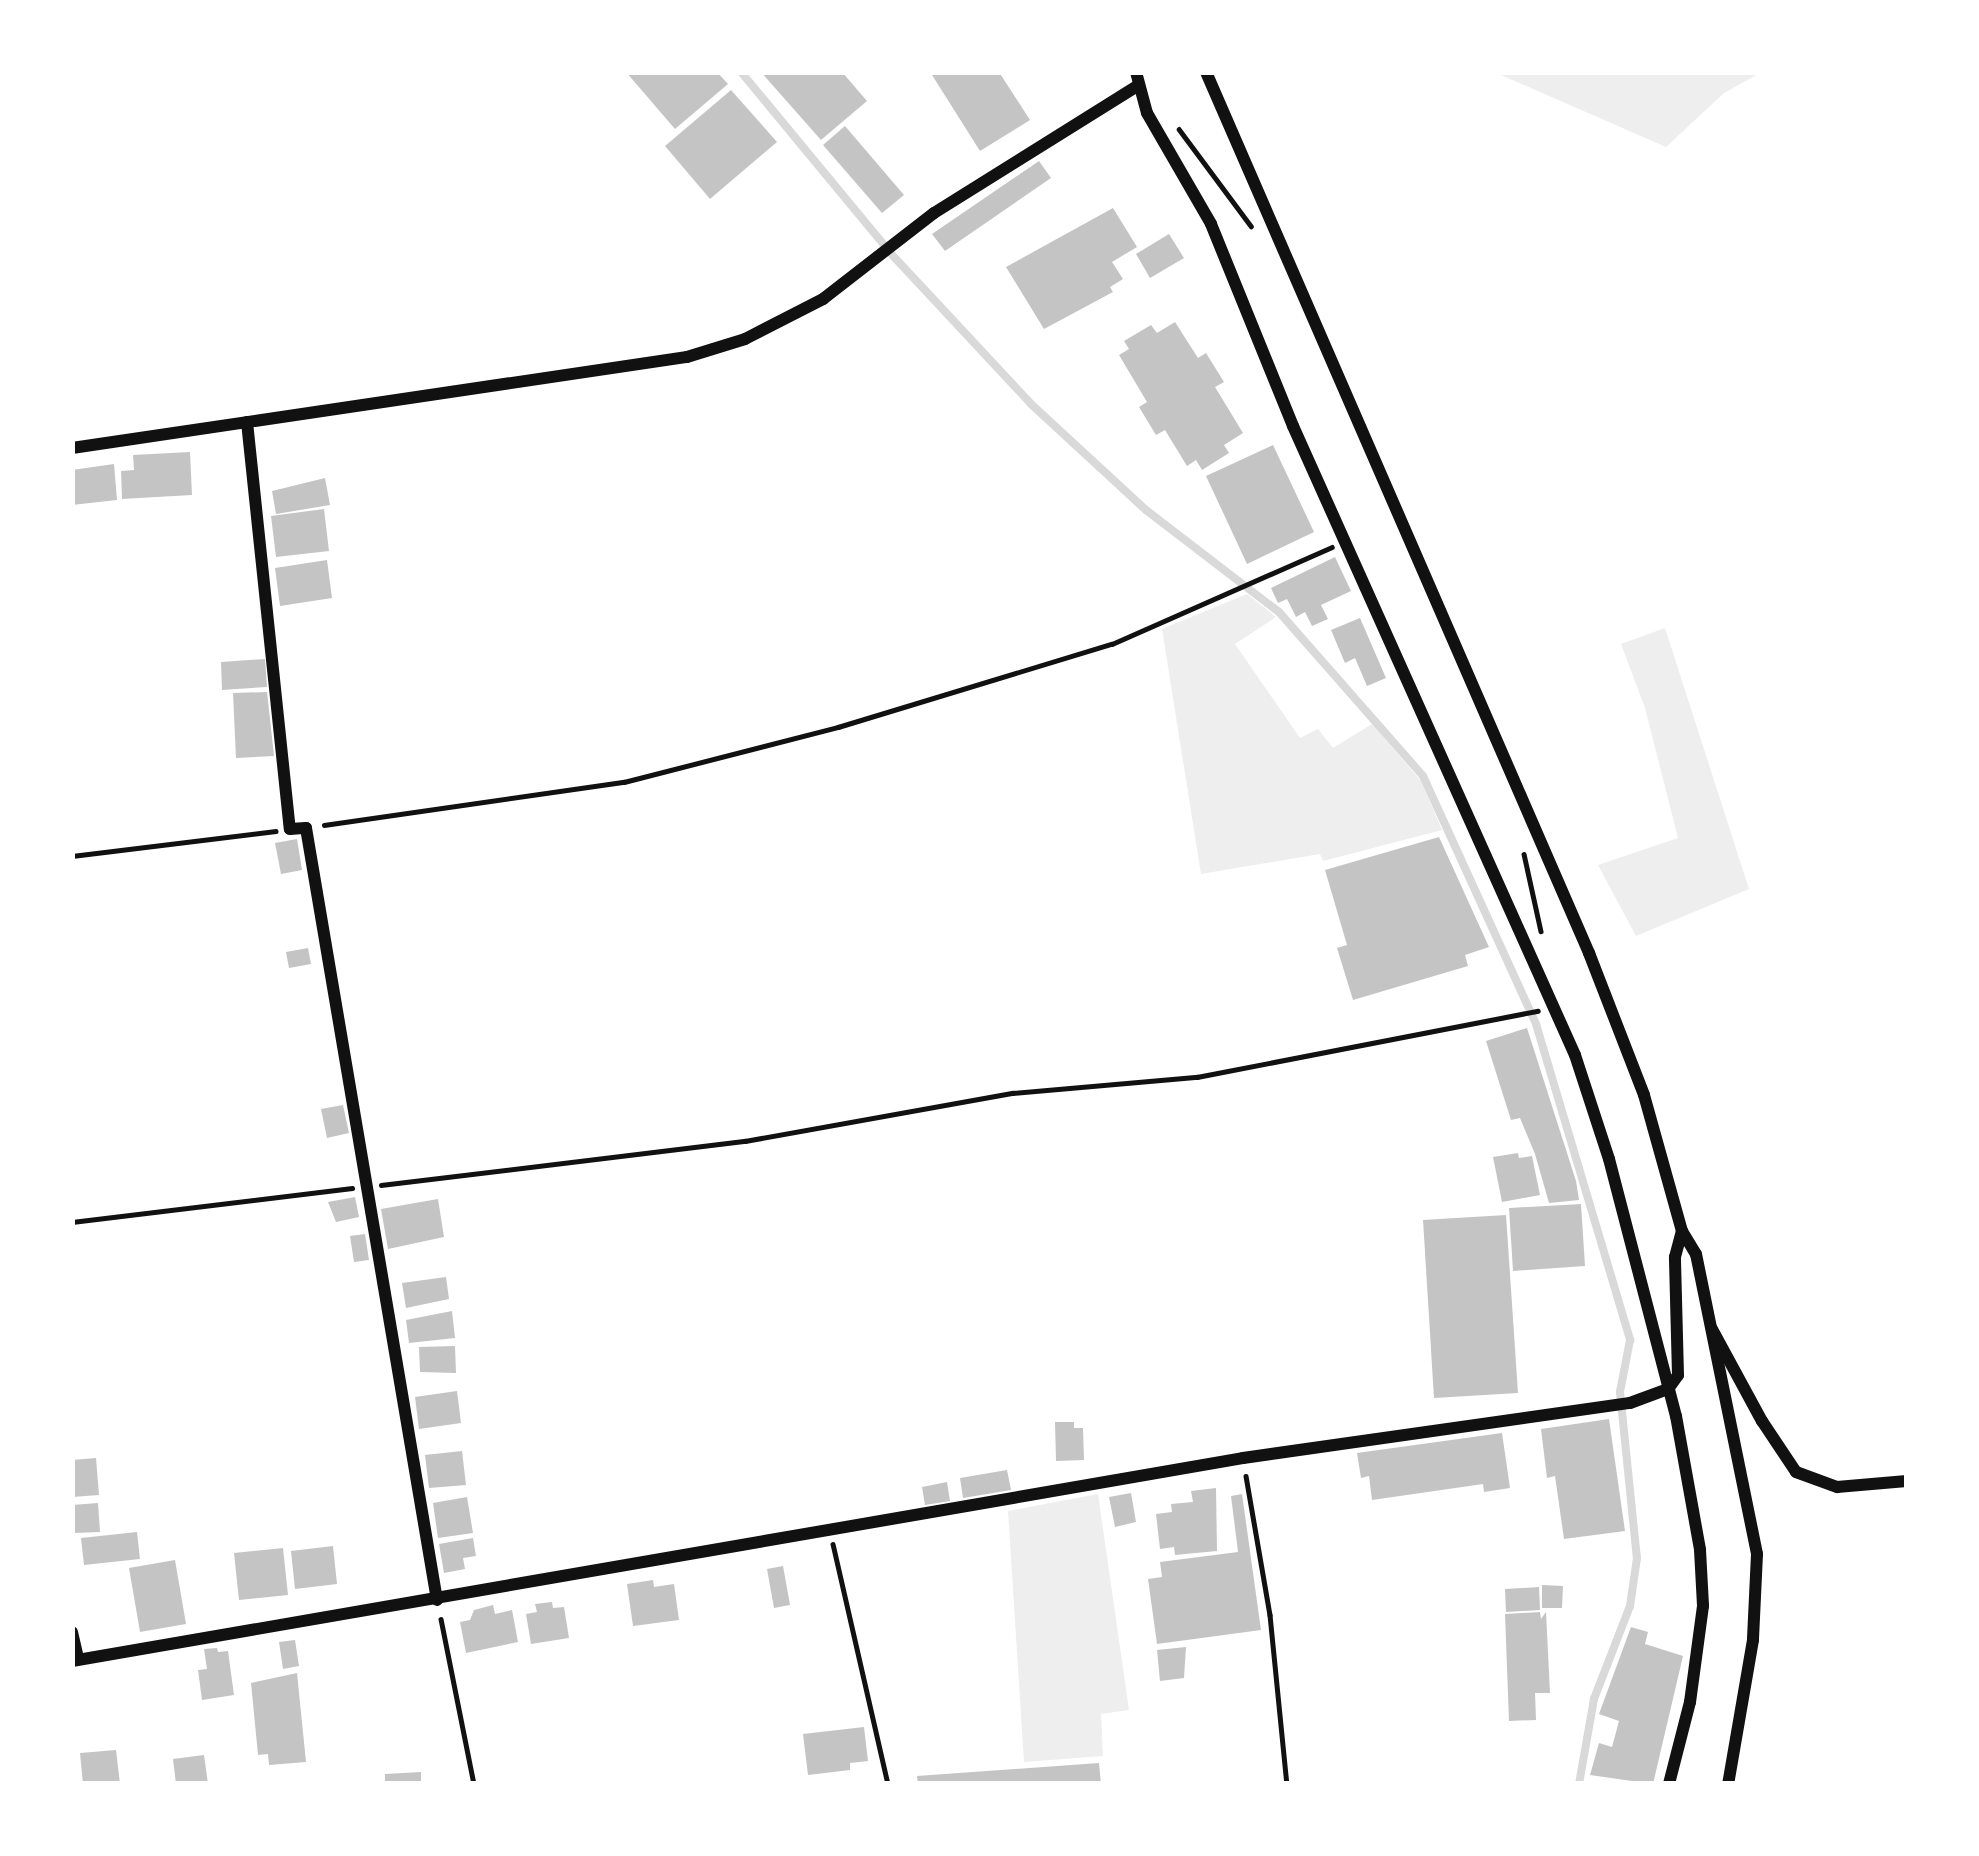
<!DOCTYPE html>
<style>
body{margin:0}
#map{position:relative;width:1979px;height:1856px;overflow:hidden;background:#fff;font-family:Montserrat,sans-serif}
div>[style]{position:absolute}
[style*='--x']{left:calc(var(--x)*1px);top:calc(var(--y)*1px);width:calc(var(--w)*1px);rotate:calc(var(--a)*1deg)}
.green>*{inset:0;background:#eee}
.stream>*{height:8px;margin:-4px;padding:0 4px;transform-origin:4px;border-radius:4px;background:#d9d9d9}
.building>*{inset:0;background:#c4c4c4}
.path>*{height:4.5px;margin:-2.25px;padding:0 2.25px;transform-origin:2.25px;border-radius:2.25px;background:#111}
.minor>*{height:12px;margin:-6px;padding:0 6px;transform-origin:6px;border-radius:6px;background:#111}
span{translate:-50% -50%;white-space:nowrap;text-align:center;line-height:1.15;-webkit-text-stroke:12px #fff;paint-order:stroke}
.frame{position:absolute;inset:0;border:75px solid #fff;pointer-events:none}
</style>
<div id="map">
<div class="green">
<i style="clip-path:polygon(1494px 72px,1762px 72px,1724px 93px,1666px 147px)"></i>
<i style="clip-path:polygon(1247px 594px,1276px 617px,1235px 644px,1300px 738px,1318px 729px,1333px 748px,1372px 724px,1421px 781px,1442px 830px,1323px 861px,1320px 854px,1201px 874px,1162px 629px)"></i>
<i style="clip-path:polygon(1665px 628px,1749px 889px,1636px 936px,1598px 865px,1678px 838px,1645px 708px,1621px 644px)"></i>
<i style="clip-path:polygon(1098px 1494px,1129px 1710px,1101px 1714px,1103px 1756px,1024px 1762px,1008px 1511px)"></i>
</div>
<div class="stream">
<i style="--x:741;--y:72;--w:241;--a:50.4"></i>
<i style="--x:895;--y:258;--w:200;--a:47"></i>
<i style="--x:1031;--y:404;--w:156;--a:42.7"></i>
<i style="--x:1146;--y:510;--w:168;--a:37.5"></i>
<i style="--x:1279;--y:612;--w:218;--a:48.7"></i>
<i style="--x:1423;--y:776;--w:273;--a:65.5"></i>
<i style="--x:1536;--y:1024;--w:330;--a:73.4"></i>
<i style="--x:1630;--y:1340;--w:53;--a:100.9"></i>
<i style="--x:1620;--y:1392;--w:167;--a:84.2"></i>
<i style="--x:1637;--y:1558;--w:49;--a:98.3"></i>
<i style="--x:1630;--y:1606;--w:100;--a:111.2"></i>
<i style="--x:1594;--y:1699;--w:86;--a:100"></i>
</div>
<div class="building">
<i style="clip-path:polygon(626px 72px,717px 72px,728px 84px,675px 129px)"></i>
<i style="clip-path:polygon(761px 72px,842px 72px,867px 101px,821px 140px)"></i>
<i style="clip-path:polygon(936px 72px,999px 72px,1030px 120px,980px 151px,932px 75px)"></i>
<i style="clip-path:polygon(731px 90px,777px 142px,710px 199px,665px 146px)"></i>
<i style="clip-path:polygon(845px 126px,904px 195px,882px 213px,823px 145px)"></i>
<i style="clip-path:polygon(1039px 161px,1051px 178px,945px 251px,932px 234px)"></i>
<i style="clip-path:polygon(1113px 208px,1137px 247px,1112px 262px,1123px 279px,1110px 287px,1113px 292px,1044px 329px,1006px 267px)"></i>
<i style="clip-path:polygon(1169px 234px,1184px 258px,1150px 278px,1136px 254px)"></i>
<i style="clip-path:polygon(1175px 322px,1198px 358px,1206px 353px,1224px 382px,1215px 387px,1243px 433px,1224px 445px,1229px 453px,1202px 470px,1196px 460px,1187px 466px,1165px 430px,1156px 435px,1139px 407px,1147px 402px,1119px 355px,1129px 349px,1124px 341px,1151px 325px,1157px 333px)"></i>
<i style="clip-path:polygon(1273px 445px,1314px 532px,1247px 564px,1206px 476px)"></i>
<i style="clip-path:polygon(190px 452px,192px 495px,122px 499px,121px 471px,134px 470px,133px 455px)"></i>
<i style="clip-path:polygon(114px 464px,117px 500px,72px 505px,72px 470px)"></i>
<i style="clip-path:polygon(325px 478px,330px 505px,276px 514px,272px 491px)"></i>
<i style="clip-path:polygon(324px 509px,329px 551px,276px 557px,271px 516px)"></i>
<i style="clip-path:polygon(1335px 557px,1351px 591px,1321px 605px,1328px 619px,1312px 626px,1305px 612px,1296px 617px,1287px 599px,1278px 603px,1271px 588px)"></i>
<i style="clip-path:polygon(327px 560px,332px 598px,280px 606px,275px 568px)"></i>
<i style="clip-path:polygon(1360px 618px,1386px 678px,1367px 686px,1355px 658px,1345px 663px,1331px 630px)"></i>
<i style="clip-path:polygon(265px 659px,267px 687px,222px 690px,221px 662px)"></i>
<i style="clip-path:polygon(267px 692px,274px 756px,236px 758px,233px 693px)"></i>
<i style="clip-path:polygon(1439px 837px,1489px 947px,1465px 955px,1468px 966px,1353px 1000px,1337px 948px,1347px 945px,1325px 870px)"></i>
<i style="clip-path:polygon(297px 839px,302px 870px,281px 874px,275px 843px)"></i>
<i style="clip-path:polygon(308px 948px,311px 964px,289px 968px,286px 952px)"></i>
<i style="clip-path:polygon(1527px 1028px,1576px 1181px,1579px 1200px,1549px 1203px,1535px 1154px,1520px 1118px,1511px 1120px,1486px 1041px)"></i>
<i style="clip-path:polygon(343px 1105px,349px 1133px,327px 1138px,321px 1109px)"></i>
<i style="clip-path:polygon(1518px 1153px,1519px 1158px,1532px 1156px,1540px 1195px,1502px 1202px,1493px 1157px)"></i>
<i style="clip-path:polygon(355px 1197px,359px 1217px,336px 1222px,328px 1202px)"></i>
<i style="clip-path:polygon(438px 1199px,444px 1237px,388px 1249px,381px 1209px)"></i>
<i style="clip-path:polygon(1581px 1204px,1585px 1266px,1513px 1271px,1509px 1208px)"></i>
<i style="clip-path:polygon(1506px 1215px,1518px 1393px,1434px 1398px,1423px 1220px)"></i>
<i style="clip-path:polygon(365px 1234px,369px 1260px,354px 1262px,350px 1236px)"></i>
<i style="clip-path:polygon(446px 1277px,449px 1299px,406px 1308px,402px 1283px)"></i>
<i style="clip-path:polygon(452px 1311px,455px 1338px,409px 1343px,406px 1320px)"></i>
<i style="clip-path:polygon(455px 1346px,456px 1373px,420px 1372px,419px 1347px)"></i>
<i style="clip-path:polygon(457px 1391px,461px 1423px,419px 1429px,415px 1397px)"></i>
<i style="clip-path:polygon(1609px 1419px,1625px 1531px,1564px 1539px,1555px 1476px,1547px 1478px,1541px 1429px)"></i>
<i style="clip-path:polygon(1055px 1422px,1074px 1422px,1074px 1428px,1083px 1428px,1084px 1460px,1056px 1461px)"></i>
<i style="clip-path:polygon(1502px 1433px,1510px 1488px,1484px 1492px,1483px 1484px,1372px 1500px,1369px 1476px,1361px 1478px,1357px 1453px)"></i>
<i style="clip-path:polygon(462px 1451px,466px 1485px,429px 1488px,425px 1455px)"></i>
<i style="clip-path:polygon(96px 1458px,99px 1495px,72px 1497px,72px 1460px)"></i>
<i style="clip-path:polygon(1007px 1470px,1011px 1490px,963px 1498px,960px 1478px)"></i>
<i style="clip-path:polygon(947px 1482px,950px 1501px,925px 1505px,922px 1487px)"></i>
<i style="clip-path:polygon(1216px 1488px,1217px 1551px,1175px 1555px,1174px 1547px,1160px 1549px,1156px 1514px,1172px 1512px,1171px 1504px,1193px 1502px,1191px 1491px)"></i>
<i style="clip-path:polygon(1131px 1493px,1136px 1522px,1115px 1527px,1109px 1497px)"></i>
<i style="clip-path:polygon(1242px 1494px,1261px 1630px,1157px 1644px,1148px 1579px,1162px 1577px,1160px 1562px,1238px 1552px,1231px 1496px)"></i>
<i style="clip-path:polygon(467px 1497px,473px 1533px,438px 1538px,433px 1503px)"></i>
<i style="clip-path:polygon(98px 1503px,100px 1532px,74px 1533px,72px 1505px)"></i>
<i style="clip-path:polygon(137px 1532px,140px 1559px,84px 1565px,81px 1538px)"></i>
<i style="clip-path:polygon(473px 1538px,476px 1556px,463px 1558px,465px 1569px,444px 1573px,439px 1544px)"></i>
<i style="clip-path:polygon(333px 1546px,337px 1584px,295px 1589px,291px 1551px)"></i>
<i style="clip-path:polygon(283px 1548px,288px 1595px,239px 1600px,234px 1553px)"></i>
<i style="clip-path:polygon(175px 1560px,186px 1624px,140px 1632px,129px 1568px)"></i>
<i style="clip-path:polygon(783px 1566px,790px 1605px,774px 1608px,767px 1569px)"></i>
<i style="clip-path:polygon(653px 1580px,654px 1587px,674px 1584px,679px 1620px,633px 1626px,627px 1584px)"></i>
<i style="clip-path:polygon(1542px 1585px,1563px 1586px,1562px 1608px,1542px 1608px)"></i>
<i style="clip-path:polygon(1539px 1587px,1540px 1610px,1506px 1612px,1505px 1589px)"></i>
<i style="clip-path:polygon(552px 1602px,553px 1608px,564px 1607px,569px 1638px,531px 1644px,526px 1614px,537px 1612px,535px 1604px)"></i>
<i style="clip-path:polygon(493px 1605px,495px 1614px,512px 1610px,518px 1642px,466px 1653px,460px 1622px,470px 1620px,474px 1610px)"></i>
<i style="clip-path:polygon(1540px 1612px,1541px 1619px,1546px 1612px,1550px 1693px,1535px 1693px,1536px 1720px,1509px 1721px,1505px 1614px)"></i>
<i style="clip-path:polygon(1631px 1627px,1648px 1632px,1645px 1644px,1683px 1656px,1653px 1784px,1590px 1775px,1599px 1743px,1612px 1747px,1619px 1721px,1599px 1714px)"></i>
<i style="clip-path:polygon(295px 1640px,299px 1666px,283px 1669px,279px 1642px)"></i>
<i style="clip-path:polygon(1186px 1647px,1184px 1678px,1160px 1681px,1157px 1650px)"></i>
<i style="clip-path:polygon(217px 1648px,218px 1652px,228px 1651px,234px 1695px,202px 1700px,198px 1670px,207px 1669px,204px 1649px)"></i>
<i style="clip-path:polygon(297px 1673px,306px 1762px,269px 1765px,268px 1754px,258px 1755px,251px 1683px)"></i>
<i style="clip-path:polygon(864px 1727px,868px 1761px,850px 1763px,850px 1770px,808px 1775px,803px 1734px)"></i>
<i style="clip-path:polygon(116px 1750px,120px 1784px,83px 1784px,80px 1753px)"></i>
<i style="clip-path:polygon(204px 1755px,208px 1784px,176px 1784px,173px 1759px)"></i>
<i style="clip-path:polygon(1099px 1763px,1101px 1784px,918px 1784px,917px 1776px)"></i>
<i style="clip-path:polygon(421px 1772px,421px 1784px,385px 1784px,385px 1774px)"></i>
</div>
<div class="path">
<i style="--x:1179;--y:129;--w:121;--a:53.4"></i>
<i style="--x:324;--y:825;--w:303;--a:-8.2"></i>
<i style="--x:624;--y:782;--w:221;--a:-14.4"></i>
<i style="--x:838;--y:727;--w:286;--a:-16.9"></i>
<i style="--x:1112;--y:644;--w:240;--a:-23.8"></i>
<i style="--x:1524;--y:854;--w:79;--a:77.6"></i>
<i style="--x:72;--y:856;--w:205;--a:-7"></i>
<i style="--x:381;--y:1185;--w:367;--a:-6.9"></i>
<i style="--x:745;--y:1141;--w:272;--a:-10.2"></i>
<i style="--x:1013;--y:1093;--w:185;--a:-5"></i>
<i style="--x:1197;--y:1077;--w:347;--a:-11"></i>
<i style="--x:72;--y:1222;--w:282;--a:-6.9"></i>
<i style="--x:1246;--y:1476;--w:141;--a:80.2"></i>
<i style="--x:1270;--y:1615;--w:170;--a:84.3"></i>
<i style="--x:833;--y:1544;--w:246;--a:77.1"></i>
<i style="--x:441;--y:1619;--w:168;--a:78.7"></i>
</div>
<div class="minor">
<i style="--x:1136;--y:72;--w:42;--a:75"></i>
<i style="--x:1147;--y:113;--w:128;--a:60"></i>
<i style="--x:1211;--y:224;--w:218;--a:67.9"></i>
<i style="--x:1293;--y:426;--w:689;--a:65.85"></i>
<i style="--x:1575;--y:1055;--w:109;--a:71.9"></i>
<i style="--x:1609;--y:1159;--w:266;--a:75.4"></i>
<i style="--x:1676;--y:1416;--w:136;--a:79.8"></i>
<i style="--x:1700;--y:1550;--w:56;--a:86.9"></i>
<i style="--x:1703;--y:1606;--w:97;--a:97.7"></i>
<i style="--x:1690;--y:1702;--w:85;--a:104.4"></i>
<i style="--x:1206;--y:72;--w:961;--a:66.5"></i>
<i style="--x:1589;--y:953;--w:152;--a:68.8"></i>
<i style="--x:1644;--y:1095;--w:141;--a:74.4"></i>
<i style="--x:1682;--y:1231;--w:27;--a:59"></i>
<i style="--x:1696;--y:1254;--w:306;--a:78.5"></i>
<i style="--x:1757;--y:1554;--w:86;--a:92.7"></i>
<i style="--x:1753;--y:1640;--w:146;--a:99.8"></i>
<i style="--x:247;--y:422;--w:409;--a:84"></i>
<i style="--x:290;--y:829;--w:16;--a:-4"></i>
<i style="--x:306;--y:828;--w:783;--a:80.37"></i>
<i style="--x:72;--y:448;--w:622;--a:-8.42"></i>
<i style="--x:687;--y:357;--w:61;--a:-17.2"></i>
<i style="--x:745;--y:339;--w:88;--a:-27.1"></i>
<i style="--x:823;--y:299;--w:140;--a:-37.8"></i>
<i style="--x:934;--y:213;--w:238;--a:-32"></i>
<i style="--x:1712;--y:1329;--w:105;--a:61.5"></i>
<i style="--x:1762;--y:1421;--w:61;--a:56.3"></i>
<i style="--x:1796;--y:1472;--w:44;--a:20.1"></i>
<i style="--x:1837;--y:1487;--w:70;--a:-4.9"></i>
<i style="--x:72;--y:1632;--w:28;--a:77"></i>
<i style="--x:72;--y:1661;--w:1188;--a:-9.83"></i>
<i style="--x:1243;--y:1458;--w:391;--a:-8.1"></i>
<i style="--x:1630;--y:1403;--w:40;--a:-20.2"></i>
<i style="--x:1668;--y:1389;--w:17;--a:-54"></i>
<i style="--x:1678;--y:1375;--w:118;--a:-91.5"></i>
<i style="--x:1675;--y:1257;--w:27;--a:-75"></i>
</div>
<div class="frame"></div>
</div>
